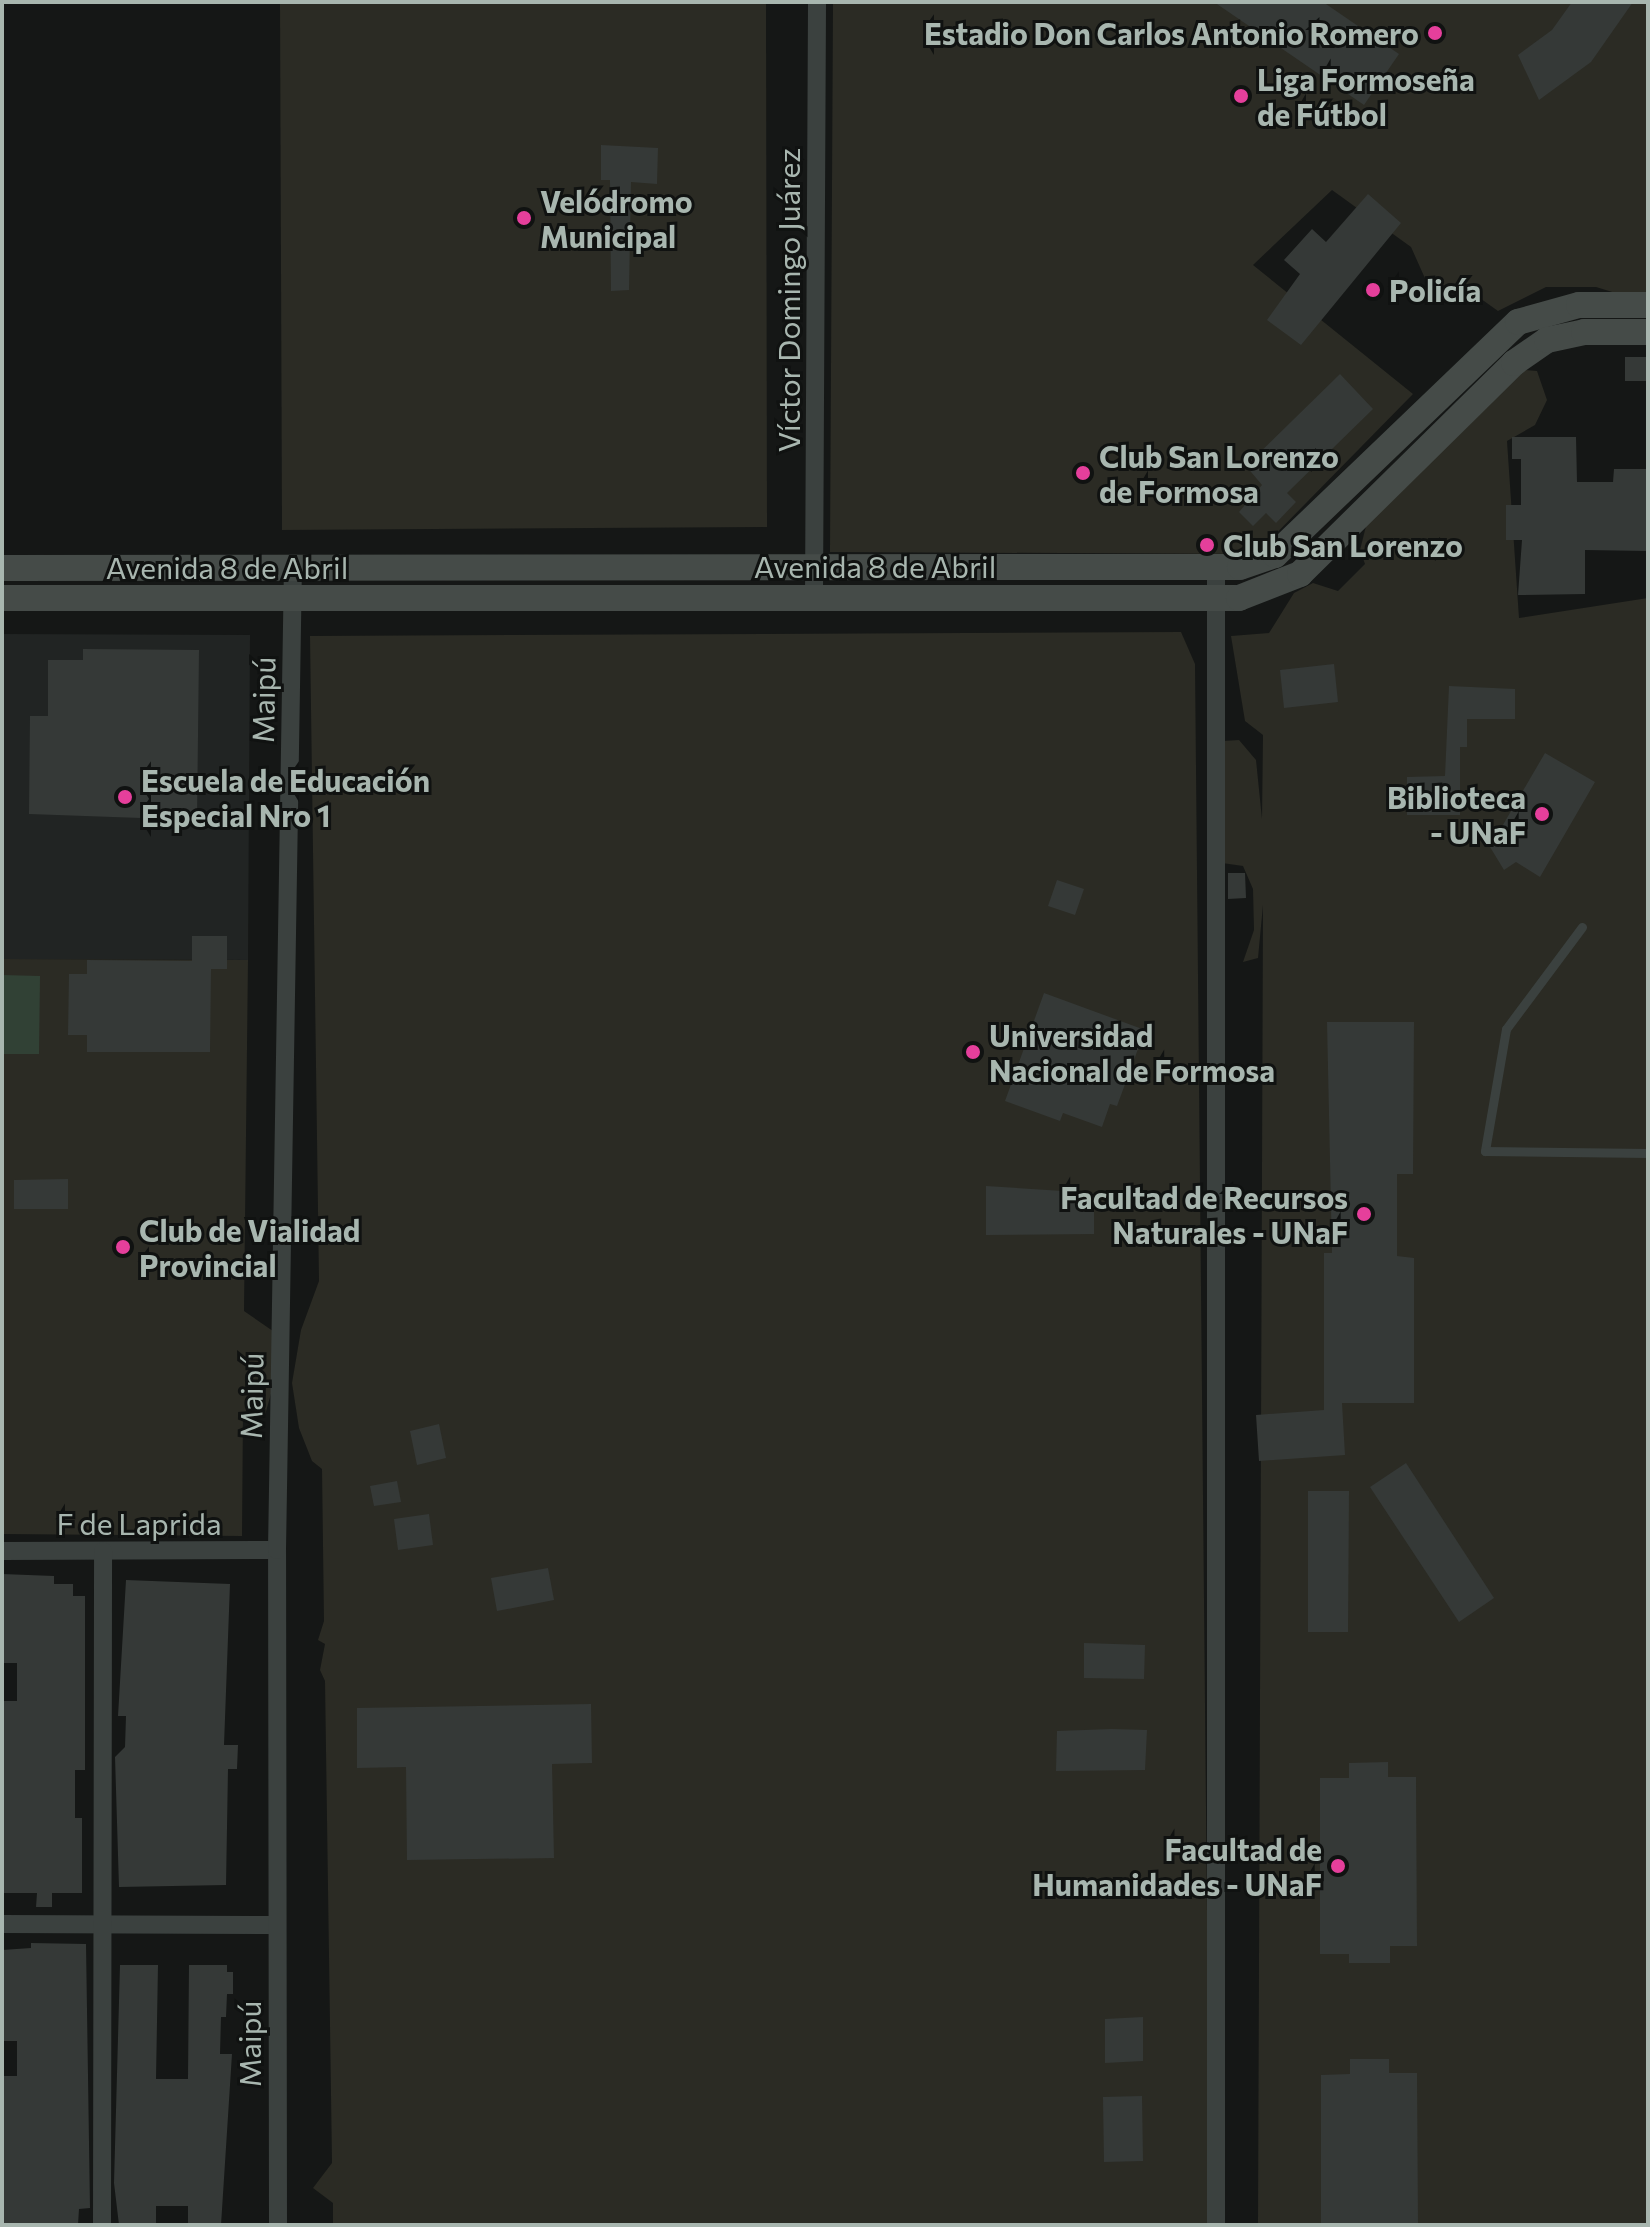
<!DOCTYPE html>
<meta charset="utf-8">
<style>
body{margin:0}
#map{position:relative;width:1650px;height:2227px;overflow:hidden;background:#151716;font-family:Commissioner,sans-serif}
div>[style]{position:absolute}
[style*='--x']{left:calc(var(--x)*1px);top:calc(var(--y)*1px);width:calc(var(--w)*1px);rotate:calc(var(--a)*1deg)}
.built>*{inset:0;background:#212423}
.green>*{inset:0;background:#2b2b24}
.water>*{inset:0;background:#314135}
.building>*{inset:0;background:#353937}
.lane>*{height:9px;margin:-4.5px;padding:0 4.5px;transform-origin:4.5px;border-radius:4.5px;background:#3b413f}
.street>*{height:18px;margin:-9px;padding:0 9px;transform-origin:9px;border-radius:9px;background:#3b413f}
.secondary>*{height:26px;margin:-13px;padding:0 13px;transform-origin:13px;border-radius:13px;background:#454b48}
.dots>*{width:22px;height:22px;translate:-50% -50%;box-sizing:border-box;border:4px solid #101211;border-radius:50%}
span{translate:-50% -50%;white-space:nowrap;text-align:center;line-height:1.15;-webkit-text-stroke:6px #101211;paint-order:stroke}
.poi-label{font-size:30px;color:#a8b6af;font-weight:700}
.right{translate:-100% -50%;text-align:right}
.left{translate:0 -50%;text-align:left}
.street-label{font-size:30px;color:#a8b6af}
.frame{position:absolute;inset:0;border:4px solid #a8b6af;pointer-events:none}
</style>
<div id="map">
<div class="built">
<i style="clip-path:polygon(2px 634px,250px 635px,248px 960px,2px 959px)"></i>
</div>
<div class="green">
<i style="clip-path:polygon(280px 2px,766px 2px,767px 527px,282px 530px)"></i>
<i style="clip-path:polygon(833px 2px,1648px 2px,1648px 303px,1596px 287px,1546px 287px,1498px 311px,1477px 296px,1450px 290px,1432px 294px,1411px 247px,1332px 190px,1253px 265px,1413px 394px,1256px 554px,830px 552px)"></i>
<i style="clip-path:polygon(1525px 370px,1537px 371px,1547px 400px,1535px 425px,1507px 441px,1519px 618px,1648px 598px,1648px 2225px,1258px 2225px,1263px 905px,1258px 958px,1243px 962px,1254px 930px,1253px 889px,1243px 866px,1222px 863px,1223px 741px,1239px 740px,1256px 760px,1262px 819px,1263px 735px,1245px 721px,1231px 636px,1269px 633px,1294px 593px,1313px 583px,1338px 591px,1365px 564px,1360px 550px,1366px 526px)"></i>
<i style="clip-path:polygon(1181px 632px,1195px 664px,1210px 2225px,333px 2225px,333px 2203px,313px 2188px,332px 2163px,325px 1681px,320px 1670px,325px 1644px,318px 1640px,324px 1621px,322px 1469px,312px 1461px,299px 1428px,292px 1383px,301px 1330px,319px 1281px,310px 636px)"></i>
<i style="clip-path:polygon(2px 959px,248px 960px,244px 1311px,286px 1340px,265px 1415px,243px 1412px,242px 1536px,2px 1534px)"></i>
</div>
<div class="water">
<i style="clip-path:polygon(2px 975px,40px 976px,39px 1054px,2px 1054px)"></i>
</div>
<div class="building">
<i style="clip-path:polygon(1214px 2px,1323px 2px,1399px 54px,1364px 105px)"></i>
<i style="clip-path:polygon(1572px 2px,1633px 2px,1591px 62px,1539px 100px,1518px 55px,1552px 30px)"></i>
<i style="clip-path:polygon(601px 145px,658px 148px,657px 184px,631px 182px,629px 290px,611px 291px,610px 180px,601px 180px)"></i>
<i style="clip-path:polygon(1368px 194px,1401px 223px,1301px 345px,1267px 320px,1300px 274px,1284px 260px,1312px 229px,1326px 242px)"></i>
<i style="clip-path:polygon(1625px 357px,1648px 357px,1648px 381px,1625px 381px)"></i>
<i style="clip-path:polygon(1340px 374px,1373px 409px,1287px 493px,1296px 502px,1276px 523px,1266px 513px,1253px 526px,1239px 512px,1262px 485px,1246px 466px)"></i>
<i style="clip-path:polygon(1512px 437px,1576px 437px,1577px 482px,1613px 482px,1614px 469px,1648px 469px,1648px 551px,1585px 550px,1585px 594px,1518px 595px,1522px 540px,1506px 540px,1506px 505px,1521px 505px,1521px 459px,1512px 459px)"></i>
<i style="clip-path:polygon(83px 649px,199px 650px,197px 820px,29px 814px,30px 716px,48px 716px,48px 660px,83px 660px)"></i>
<i style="clip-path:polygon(1334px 664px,1338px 702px,1284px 708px,1280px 670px)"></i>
<i style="clip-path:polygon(1449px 686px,1515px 689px,1515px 719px,1467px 719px,1467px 747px,1460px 747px,1460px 815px,1407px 815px,1407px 777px,1445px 776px)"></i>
<i style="clip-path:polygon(1545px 753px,1595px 782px,1540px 877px,1516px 862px,1504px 870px,1490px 847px)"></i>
<i style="clip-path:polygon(1228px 873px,1245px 873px,1246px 898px,1228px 899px)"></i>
<i style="clip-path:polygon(1057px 880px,1084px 889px,1075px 915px,1048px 906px)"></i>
<i style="clip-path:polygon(192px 936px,227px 936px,227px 969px,211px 969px,210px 1052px,87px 1052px,87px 1035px,68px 1035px,69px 974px,87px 974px,87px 960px,192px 961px)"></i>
<i style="clip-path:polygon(1044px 993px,1145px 1030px,1117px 1106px,1110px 1104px,1102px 1127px,1063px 1113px,1060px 1121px,1005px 1101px)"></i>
<i style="clip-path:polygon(1327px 1022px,1414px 1022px,1413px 1174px,1397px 1174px,1397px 1256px,1414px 1258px,1414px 1403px,1342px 1403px,1345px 1455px,1259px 1461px,1256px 1415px,1324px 1410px,1324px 1253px,1332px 1253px)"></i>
<i style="clip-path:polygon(68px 1179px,68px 1209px,14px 1209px,14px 1180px)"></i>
<i style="clip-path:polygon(986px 1186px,1094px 1193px,1094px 1234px,986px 1235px)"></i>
<i style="clip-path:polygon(439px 1424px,446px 1458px,417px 1465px,410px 1431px)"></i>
<i style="clip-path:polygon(1406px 1463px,1494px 1598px,1459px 1622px,1370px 1487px)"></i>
<i style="clip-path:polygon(397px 1481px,401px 1502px,374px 1506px,370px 1486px)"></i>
<i style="clip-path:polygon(1308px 1491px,1349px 1491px,1348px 1632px,1308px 1632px)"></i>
<i style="clip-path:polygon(429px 1514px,433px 1545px,398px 1550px,394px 1519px)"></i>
<i style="clip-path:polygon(548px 1568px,554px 1600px,497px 1611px,491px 1578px)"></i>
<i style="clip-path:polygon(2px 1574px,54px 1576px,54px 1584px,73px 1584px,73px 1596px,85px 1596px,85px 1770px,75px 1770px,75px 1818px,82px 1818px,82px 1893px,52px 1893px,52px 1907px,36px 1907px,37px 1893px,2px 1893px,2px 1701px,17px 1701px,17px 1663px,2px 1663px)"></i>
<i style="clip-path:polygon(126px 1580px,230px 1584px,224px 1745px,238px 1745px,237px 1769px,228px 1769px,226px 1885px,119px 1887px,115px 1757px,125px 1747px,126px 1716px,118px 1716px)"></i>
<i style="clip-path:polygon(1084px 1643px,1145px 1645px,1144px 1679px,1084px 1678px)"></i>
<i style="clip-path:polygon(591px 1704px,592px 1763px,552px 1764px,554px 1858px,407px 1860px,406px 1767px,357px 1768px,357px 1708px)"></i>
<i style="clip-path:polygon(1112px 1729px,1147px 1730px,1145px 1770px,1056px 1771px,1057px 1731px)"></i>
<i style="clip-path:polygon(1388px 1762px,1388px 1777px,1416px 1777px,1417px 1946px,1390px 1946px,1390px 1963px,1349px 1963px,1349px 1954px,1320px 1954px,1320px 1778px,1349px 1778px,1349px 1763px)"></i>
<i style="clip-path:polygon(31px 1943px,86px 1944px,90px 2208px,79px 2209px,78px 2225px,2px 2225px,2px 2076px,17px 2076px,17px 2041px,2px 2041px,2px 1950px,31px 1948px)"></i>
<i style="clip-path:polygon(120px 1965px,158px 1965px,156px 2079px,188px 2079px,189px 1965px,227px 1965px,227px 1972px,233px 1972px,233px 1994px,227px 1994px,226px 2017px,221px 2017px,220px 2054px,232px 2054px,221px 2225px,188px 2225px,188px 2206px,156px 2206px,156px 2225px,119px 2225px,114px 2183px)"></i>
<i style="clip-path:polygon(1143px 2017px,1143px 2061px,1105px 2063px,1105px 2019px)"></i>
<i style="clip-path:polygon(1350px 2059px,1389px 2059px,1389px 2073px,1417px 2073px,1418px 2225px,1321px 2225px,1321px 2075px,1350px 2074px)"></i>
<i style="clip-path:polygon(1142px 2096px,1143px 2161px,1104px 2162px,1103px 2097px)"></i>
</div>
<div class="lane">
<i style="--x:1582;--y:927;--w:127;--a:126.7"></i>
<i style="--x:1506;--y:1029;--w:124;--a:99.8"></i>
<i style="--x:1485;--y:1151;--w:163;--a:0.7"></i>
</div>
<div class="street">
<i style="--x:814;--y:598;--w:596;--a:-89.71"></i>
<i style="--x:2;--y:1551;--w:275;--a:-0.2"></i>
<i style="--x:2;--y:1924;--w:274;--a:0.2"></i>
<i style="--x:102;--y:2225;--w:674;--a:-89.91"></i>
<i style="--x:278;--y:2225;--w:675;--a:-90.08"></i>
<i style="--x:277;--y:1550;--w:983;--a:-89.07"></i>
<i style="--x:1216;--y:2225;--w:1655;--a:-90"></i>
</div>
<div class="secondary">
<i style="--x:2;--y:568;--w:1238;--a:-0.05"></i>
<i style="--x:1240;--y:567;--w:37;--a:-19"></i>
<i style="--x:1275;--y:555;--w:337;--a:-43.8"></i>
<i style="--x:1518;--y:322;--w:63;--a:-15.6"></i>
<i style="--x:1579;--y:305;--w:69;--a:0"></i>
<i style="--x:2;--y:598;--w:1237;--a:0"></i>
<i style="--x:1239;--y:598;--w:66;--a:-21.5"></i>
<i style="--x:1300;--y:574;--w:301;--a:-44.6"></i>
<i style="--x:1514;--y:363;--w:40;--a:-34.9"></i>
<i style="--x:1547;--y:340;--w:38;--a:-12"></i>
<i style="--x:1584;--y:332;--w:64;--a:0"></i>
</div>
<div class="dots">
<i style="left:1435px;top:33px;background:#e53f9b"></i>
<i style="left:1241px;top:96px;background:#e53f9b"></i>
<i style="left:524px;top:218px;background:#e53f9b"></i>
<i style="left:1373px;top:290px;background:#e53f9b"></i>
<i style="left:1083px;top:473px;background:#e53f9b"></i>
<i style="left:1207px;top:545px;background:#e53f9b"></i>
<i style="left:125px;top:797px;background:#e53f9b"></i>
<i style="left:1542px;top:814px;background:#e53f9b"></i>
<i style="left:973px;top:1052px;background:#e53f9b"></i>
<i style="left:1364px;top:1214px;background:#e53f9b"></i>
<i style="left:123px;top:1247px;background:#e53f9b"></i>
<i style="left:1338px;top:1866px;background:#e53f9b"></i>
</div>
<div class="poi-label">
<span class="right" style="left:1419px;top:33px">Estadio Don Carlos Antonio Romero</span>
<span class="left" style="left:1257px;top:96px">Liga Formoseña<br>de Fútbol</span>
<span class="left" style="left:540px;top:218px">Velódromo<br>Municipal</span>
<span class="left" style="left:1389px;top:290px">Policía</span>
<span class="left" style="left:1099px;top:473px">Club San Lorenzo<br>de Formosa</span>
<span class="left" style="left:1223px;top:545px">Club San Lorenzo</span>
<span class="left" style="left:141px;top:797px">Escuela de Educación<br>Especial Nro 1</span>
<span class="right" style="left:1526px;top:814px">Biblioteca<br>- UNaF</span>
<span class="left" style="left:989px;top:1052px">Universidad<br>Nacional de Formosa</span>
<span class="right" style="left:1348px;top:1214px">Facultad de Recursos<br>Naturales - UNaF</span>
<span class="left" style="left:139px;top:1247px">Club de Vialidad<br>Provincial</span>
<span class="right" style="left:1322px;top:1866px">Facultad de<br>Humanidades - UNaF</span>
</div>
<div class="street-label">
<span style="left:788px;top:300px;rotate:-90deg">Víctor Domingo Juárez</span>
<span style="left:875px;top:566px">Avenida 8 de Abril</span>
<span style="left:227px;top:567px">Avenida 8 de Abril</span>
<span style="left:263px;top:700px;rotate:-89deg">Maipú</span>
<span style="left:251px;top:1396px;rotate:-89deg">Maipú</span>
<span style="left:139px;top:1523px">F de Laprida</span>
<span style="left:249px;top:2044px;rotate:-90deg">Maipú</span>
</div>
<div class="frame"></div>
</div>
